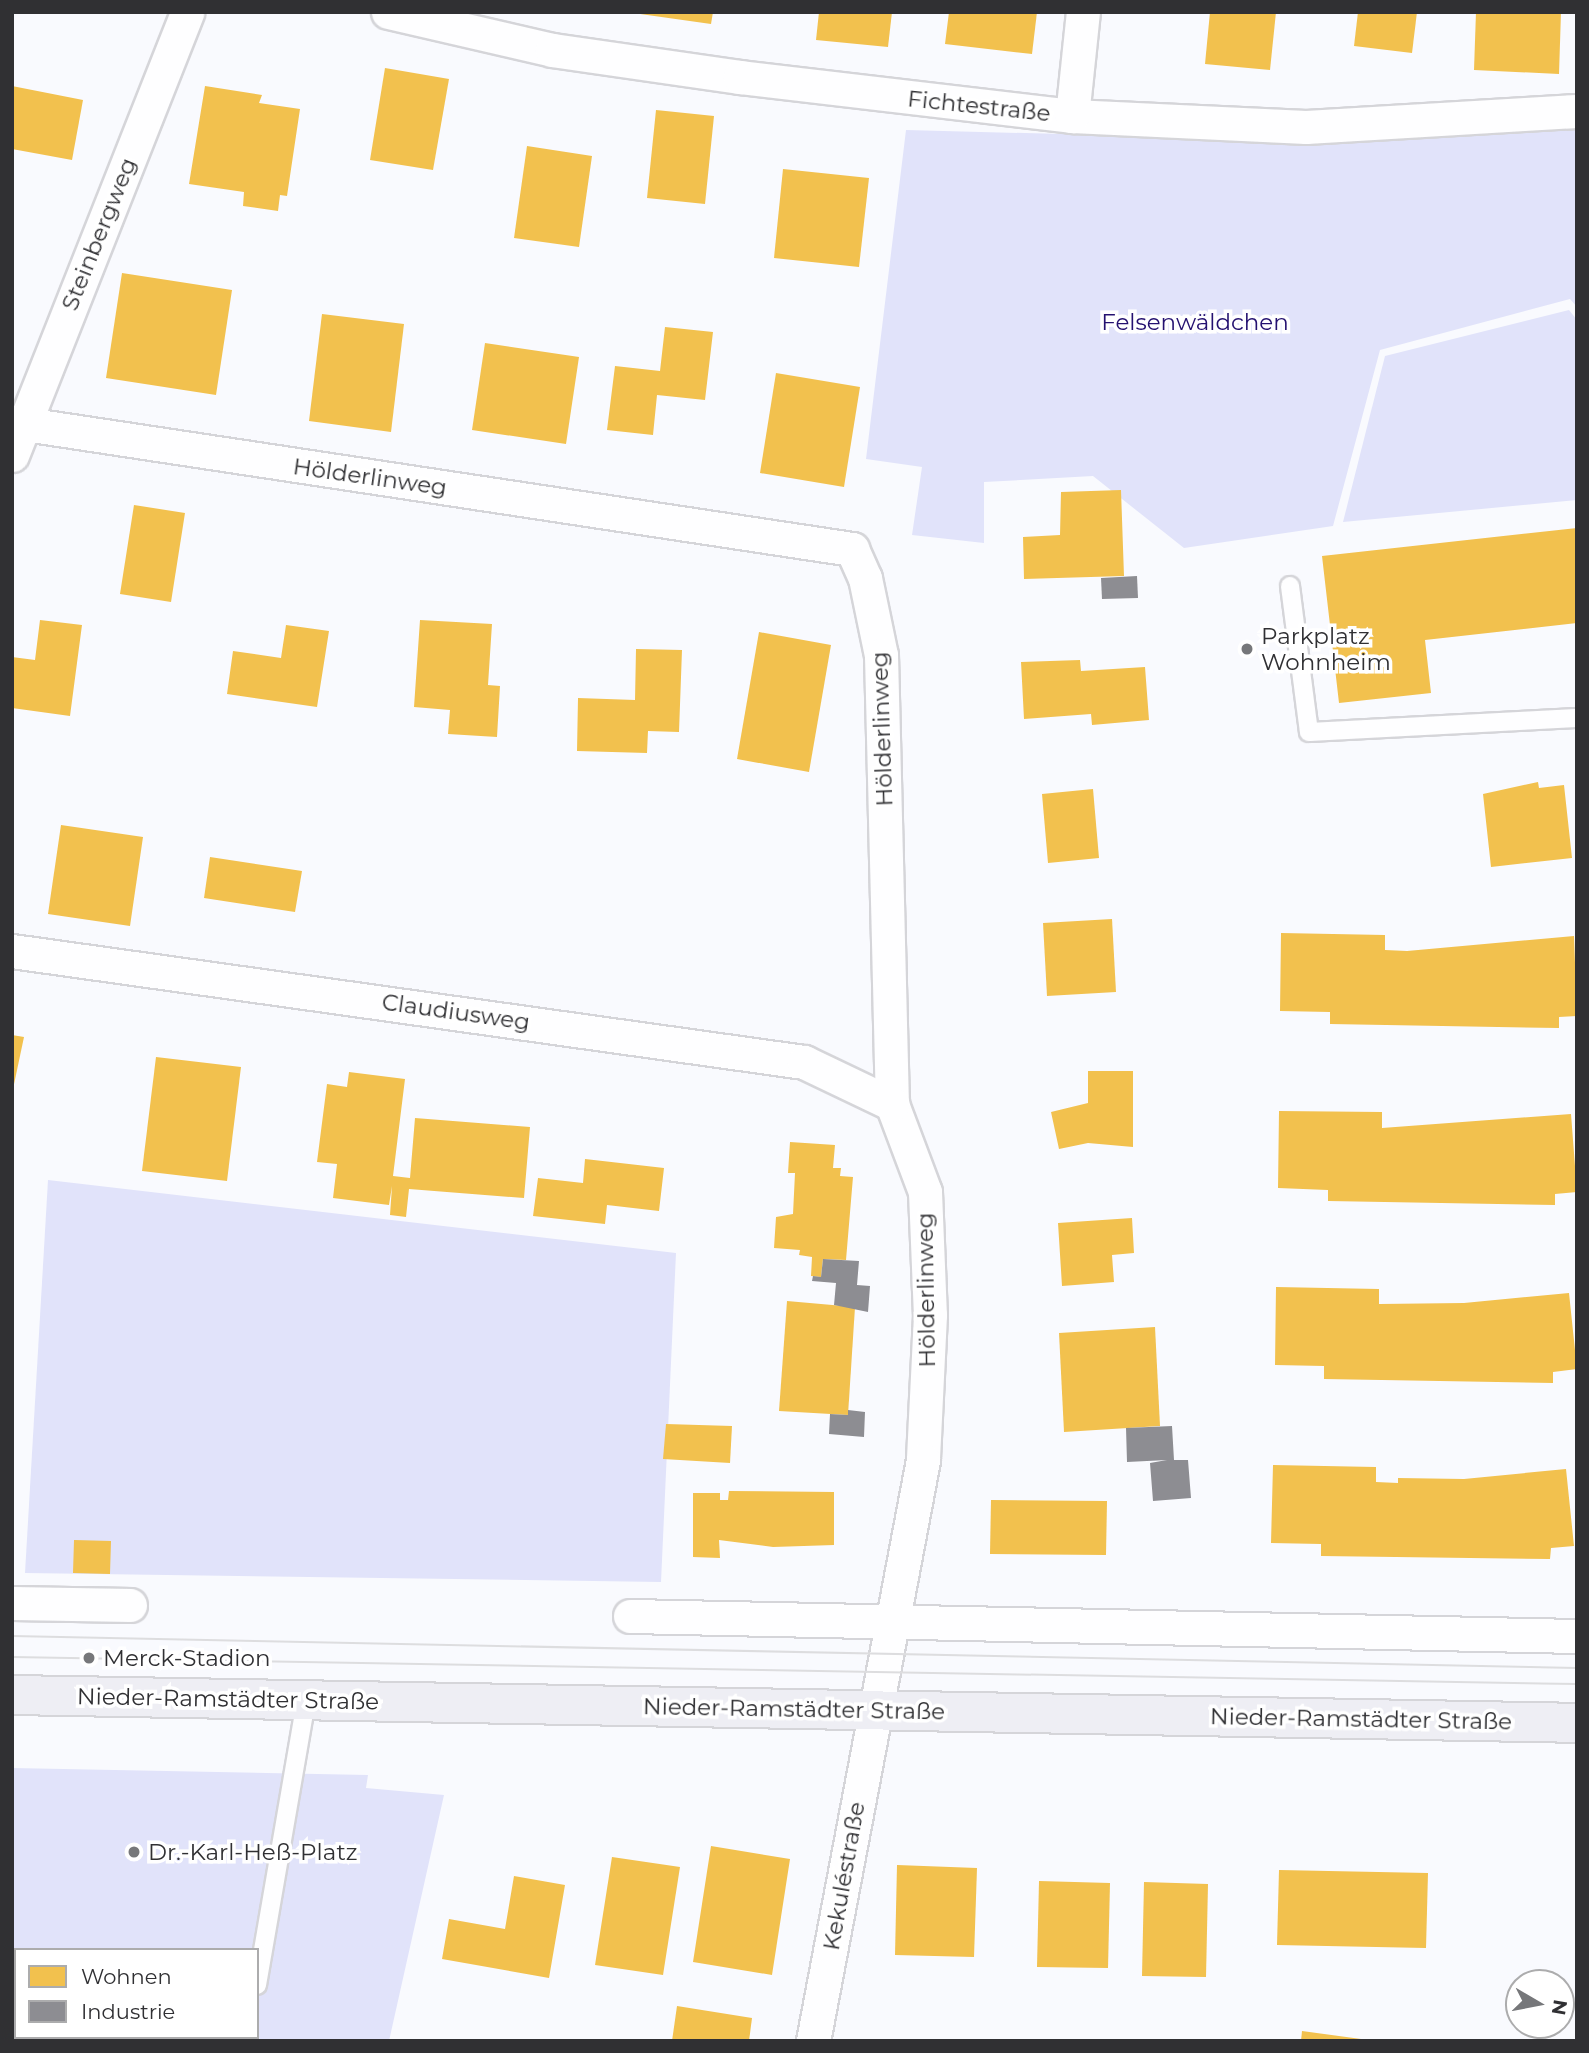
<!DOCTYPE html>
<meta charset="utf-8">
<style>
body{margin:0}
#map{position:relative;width:1589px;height:2053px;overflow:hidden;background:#f9fafe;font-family:Montserrat,sans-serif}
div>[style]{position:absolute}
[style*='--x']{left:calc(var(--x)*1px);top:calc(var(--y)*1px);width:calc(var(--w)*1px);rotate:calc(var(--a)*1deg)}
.green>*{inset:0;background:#e1e3fa}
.homes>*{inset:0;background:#f2c14e}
.industry>*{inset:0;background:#8d8d92}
.roads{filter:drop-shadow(2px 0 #d5d5d9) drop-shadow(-2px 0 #d5d5d9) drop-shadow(0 2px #d5d5d9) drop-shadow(0 -2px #d5d5d9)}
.service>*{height:18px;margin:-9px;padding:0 9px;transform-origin:9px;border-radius:9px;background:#fefeff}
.minor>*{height:33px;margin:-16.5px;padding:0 16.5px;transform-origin:16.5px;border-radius:16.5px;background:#fefeff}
.primary>*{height:38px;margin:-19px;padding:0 19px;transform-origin:19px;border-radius:19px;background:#eeeef4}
.tram>*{height:2px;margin:-1px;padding:0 1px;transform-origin:1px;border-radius:1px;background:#dddddf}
.dots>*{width:19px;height:19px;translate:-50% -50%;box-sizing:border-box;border:4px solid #fff;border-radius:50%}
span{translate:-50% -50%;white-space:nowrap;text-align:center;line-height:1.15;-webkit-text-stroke:7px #fff;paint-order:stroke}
.street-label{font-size:23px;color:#303033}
.park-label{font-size:23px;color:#241170}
.poi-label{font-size:23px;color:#303033}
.left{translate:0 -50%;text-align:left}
.frame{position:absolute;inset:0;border:14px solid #303033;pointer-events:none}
.legend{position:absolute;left:14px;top:1948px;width:245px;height:91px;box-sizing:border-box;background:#fff;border:2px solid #acacad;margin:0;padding:9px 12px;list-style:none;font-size:21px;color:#303033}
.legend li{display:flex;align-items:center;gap:14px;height:35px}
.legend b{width:35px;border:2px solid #acacad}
.north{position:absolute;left:1505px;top:1969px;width:70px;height:70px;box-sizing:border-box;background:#fff;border:2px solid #acacad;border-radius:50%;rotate:100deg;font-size:19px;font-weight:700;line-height:28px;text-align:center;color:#303033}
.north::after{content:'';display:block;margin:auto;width:24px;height:32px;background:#76777a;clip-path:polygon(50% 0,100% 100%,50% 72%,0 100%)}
</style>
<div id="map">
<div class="green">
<i style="clip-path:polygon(1577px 126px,1577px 307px,1570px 299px,1380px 350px,1333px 526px,1184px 548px,1093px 476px,984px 482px,984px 543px,912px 535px,922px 467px,866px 459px,906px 130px,1176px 137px)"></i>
<i style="clip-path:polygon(1569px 310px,1577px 320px,1577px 500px,1343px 522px,1385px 356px)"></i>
<i style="clip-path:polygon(48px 1180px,676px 1253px,661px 1582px,25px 1573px)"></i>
<i style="clip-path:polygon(evenodd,12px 1768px,368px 1775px,366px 1788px,444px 1795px,389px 2041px,12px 2041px,12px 1768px,16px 1950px,257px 1950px,257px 2037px,16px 2037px,16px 1950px)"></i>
</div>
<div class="homes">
<i style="clip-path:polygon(626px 12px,713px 12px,711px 24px)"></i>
<i style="clip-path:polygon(819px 12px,892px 12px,888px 47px,816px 40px)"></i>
<i style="clip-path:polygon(949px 12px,1037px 12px,1032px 54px,945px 44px)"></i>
<i style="clip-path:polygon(1210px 12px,1276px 12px,1270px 70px,1205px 64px)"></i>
<i style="clip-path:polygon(1358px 12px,1417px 12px,1412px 53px,1354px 46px)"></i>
<i style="clip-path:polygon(1476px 12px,1561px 12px,1559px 74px,1474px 70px)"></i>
<i style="clip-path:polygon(385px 68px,449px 79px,433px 170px,370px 160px)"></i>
<i style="clip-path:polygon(12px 86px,83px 100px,72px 160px,12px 149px)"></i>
<i style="clip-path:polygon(205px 86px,262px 95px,259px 103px,300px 109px,287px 196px,280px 195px,278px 211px,243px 206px,244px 192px,189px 184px)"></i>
<i style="clip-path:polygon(656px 110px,714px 116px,705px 204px,647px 198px)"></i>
<i style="clip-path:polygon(527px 146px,592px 156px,579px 247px,514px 238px)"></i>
<i style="clip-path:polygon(783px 169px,869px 178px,859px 267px,774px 258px)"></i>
<i style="clip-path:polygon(122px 273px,232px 290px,216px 395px,106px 378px)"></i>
<i style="clip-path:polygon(322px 314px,404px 324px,391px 432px,309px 421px)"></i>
<i style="clip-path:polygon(665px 327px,713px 332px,705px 400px,657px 395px,653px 435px,607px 430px,615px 366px,660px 371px)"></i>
<i style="clip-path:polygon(485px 343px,579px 357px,566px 444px,472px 430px)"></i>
<i style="clip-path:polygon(776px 373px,860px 387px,844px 487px,760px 473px)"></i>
<i style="clip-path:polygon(1121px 490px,1124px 576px,1024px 579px,1023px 537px,1060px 535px,1061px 492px)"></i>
<i style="clip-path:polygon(134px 505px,185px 513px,171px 602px,120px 594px)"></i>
<i style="clip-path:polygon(1577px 528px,1577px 623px,1425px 640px,1431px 693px,1339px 703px,1322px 556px)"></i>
<i style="clip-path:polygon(40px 620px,82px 625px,70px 716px,12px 708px,12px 657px,35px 660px)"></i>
<i style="clip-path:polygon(420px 620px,492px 624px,488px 685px,500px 686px,497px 737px,448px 734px,450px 710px,414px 707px)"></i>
<i style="clip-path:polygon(286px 625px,329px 631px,317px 707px,227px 694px,233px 651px,281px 658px)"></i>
<i style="clip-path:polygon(759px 632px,831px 645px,809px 772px,737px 759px)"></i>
<i style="clip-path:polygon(636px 649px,682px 650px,679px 732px,648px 731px,647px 753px,577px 751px,578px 698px,635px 700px)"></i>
<i style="clip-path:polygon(1080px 660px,1081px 671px,1145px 667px,1149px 720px,1092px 725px,1091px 714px,1024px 719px,1021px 662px)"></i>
<i style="clip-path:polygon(1538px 782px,1539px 788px,1564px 785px,1572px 858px,1491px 867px,1483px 794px)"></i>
<i style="clip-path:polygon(1093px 789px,1099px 858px,1048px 863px,1042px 794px)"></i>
<i style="clip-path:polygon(61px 825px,143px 837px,130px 926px,48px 914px)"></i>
<i style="clip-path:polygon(210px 857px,302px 871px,295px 912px,204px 898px)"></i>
<i style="clip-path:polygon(1112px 919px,1116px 992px,1047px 996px,1043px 923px)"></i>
<i style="clip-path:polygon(1281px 933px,1385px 935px,1385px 950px,1407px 951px,1574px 936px,1577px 1016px,1559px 1017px,1559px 1028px,1330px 1024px,1330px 1012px,1280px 1011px)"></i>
<i style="clip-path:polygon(12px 1035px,24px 1037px,13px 1089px,12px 1089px)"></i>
<i style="clip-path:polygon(156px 1057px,241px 1067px,227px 1181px,142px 1171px)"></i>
<i style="clip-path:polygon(1088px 1071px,1133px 1071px,1133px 1147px,1088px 1143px,1059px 1149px,1051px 1112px,1088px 1103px)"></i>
<i style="clip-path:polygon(349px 1072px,405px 1079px,393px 1176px,410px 1178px,415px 1118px,530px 1127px,524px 1198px,409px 1189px,406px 1217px,390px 1215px,392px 1186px,389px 1205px,333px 1198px,337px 1164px,317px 1162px,327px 1084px,347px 1087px)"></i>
<i style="clip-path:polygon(1279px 1111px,1382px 1112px,1382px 1128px,1571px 1114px,1577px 1192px,1555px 1194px,1555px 1205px,1328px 1201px,1328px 1190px,1278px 1188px)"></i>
<i style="clip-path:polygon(790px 1142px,835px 1145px,833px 1168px,841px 1168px,840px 1176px,853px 1177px,846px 1260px,823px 1259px,821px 1277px,811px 1276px,812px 1257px,799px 1255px,800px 1250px,774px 1248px,776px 1217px,793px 1214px,795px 1173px,788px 1173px)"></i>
<i style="clip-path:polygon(585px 1159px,664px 1168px,659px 1211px,607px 1205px,605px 1224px,533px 1216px,538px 1178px,583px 1183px)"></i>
<i style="clip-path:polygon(1132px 1218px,1134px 1253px,1112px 1255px,1114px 1282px,1062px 1286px,1058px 1223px)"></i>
<i style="clip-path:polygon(1276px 1287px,1379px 1289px,1379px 1304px,1464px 1303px,1569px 1293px,1577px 1369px,1553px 1372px,1553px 1383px,1324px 1379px,1324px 1366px,1275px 1365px)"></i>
<i style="clip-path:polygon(787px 1301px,855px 1307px,848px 1415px,779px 1411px)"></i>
<i style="clip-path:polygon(1155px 1327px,1160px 1426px,1064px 1432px,1059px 1333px)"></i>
<i style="clip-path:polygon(666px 1424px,732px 1426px,730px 1463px,663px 1459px)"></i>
<i style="clip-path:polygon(1273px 1465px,1376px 1467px,1376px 1482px,1398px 1483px,1398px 1478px,1464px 1479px,1566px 1469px,1574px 1546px,1551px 1548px,1550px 1559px,1321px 1556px,1321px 1544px,1271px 1543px)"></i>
<i style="clip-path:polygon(729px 1491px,834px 1492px,834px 1545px,773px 1547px,719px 1540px,720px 1558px,693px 1557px,693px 1493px,720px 1493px,720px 1500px,728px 1500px)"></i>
<i style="clip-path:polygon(991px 1500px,1107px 1501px,1106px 1555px,990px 1554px)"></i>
<i style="clip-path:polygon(74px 1540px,111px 1541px,110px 1574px,73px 1573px)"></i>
<i style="clip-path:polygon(711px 1846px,790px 1859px,772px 1975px,693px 1962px)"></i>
<i style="clip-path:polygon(612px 1857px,680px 1867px,663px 1975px,595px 1965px)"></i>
<i style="clip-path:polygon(897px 1865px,977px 1868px,974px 1957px,895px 1955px)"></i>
<i style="clip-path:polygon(1279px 1870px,1428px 1873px,1426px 1948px,1277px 1945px)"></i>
<i style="clip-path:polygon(514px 1876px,565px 1885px,549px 1978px,442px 1959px,449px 1919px,505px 1929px)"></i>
<i style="clip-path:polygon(1039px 1881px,1110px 1883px,1108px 1968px,1037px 1967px)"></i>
<i style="clip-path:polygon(1144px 1882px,1208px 1884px,1206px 1977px,1142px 1976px)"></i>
<i style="clip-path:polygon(677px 2006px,752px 2018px,749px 2041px,672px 2041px)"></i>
<i style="clip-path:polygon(1302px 2031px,1361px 2039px,1361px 2041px,1301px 2041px)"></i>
</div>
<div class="industry">
<i style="clip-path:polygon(1137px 576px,1138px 598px,1102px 599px,1101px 578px)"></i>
<i style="clip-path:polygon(823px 1259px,859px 1261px,857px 1285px,870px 1286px,868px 1312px,834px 1305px,836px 1283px,812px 1281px,813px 1276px,821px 1277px)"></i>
<i style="clip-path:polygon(848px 1410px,865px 1412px,864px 1437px,829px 1434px,830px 1414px,848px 1415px)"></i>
<i style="clip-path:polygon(1172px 1426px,1174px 1460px,1188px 1460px,1191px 1498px,1153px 1501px,1150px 1463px,1167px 1460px,1127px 1462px,1126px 1428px)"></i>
</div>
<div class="roads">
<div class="service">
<i style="--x:1290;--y:586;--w:147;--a:82.6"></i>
<i style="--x:1309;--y:732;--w:268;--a:-3"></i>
<i style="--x:257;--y:1985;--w:289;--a:-80.2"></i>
<i style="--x:247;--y:2041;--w:4;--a:-76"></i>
</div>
<div class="minor">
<i style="--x:388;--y:12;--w:168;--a:13"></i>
<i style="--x:552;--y:50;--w:190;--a:8.2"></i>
<i style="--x:740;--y:77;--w:334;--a:6.7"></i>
<i style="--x:1072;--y:116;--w:234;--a:2.7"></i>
<i style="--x:1306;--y:127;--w:271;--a:-3.4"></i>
<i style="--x:1072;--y:116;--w:105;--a:-84"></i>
<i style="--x:12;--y:422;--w:850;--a:8.6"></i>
<i style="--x:852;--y:549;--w:32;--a:66"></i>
<i style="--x:865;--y:578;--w:79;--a:78.3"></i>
<i style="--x:881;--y:655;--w:449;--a:88.6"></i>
<i style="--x:892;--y:1104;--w:94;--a:69.4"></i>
<i style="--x:925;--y:1192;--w:123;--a:87.7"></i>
<i style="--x:930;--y:1315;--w:145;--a:92.8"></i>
<i style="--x:923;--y:1460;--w:591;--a:100.72"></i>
<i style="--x:12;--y:455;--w:476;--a:-68.4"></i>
<i style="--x:12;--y:951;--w:800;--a:7.98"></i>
<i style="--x:804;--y:1062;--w:98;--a:25.5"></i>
<i style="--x:12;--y:1603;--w:118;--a:1"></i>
<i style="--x:630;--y:1616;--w:947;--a:1.21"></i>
</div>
<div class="primary">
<i style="--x:12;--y:1695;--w:1565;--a:1.02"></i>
</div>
</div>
<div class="tram">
<i style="--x:12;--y:1636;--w:1565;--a:1.17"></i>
<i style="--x:12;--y:1657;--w:1565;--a:0.99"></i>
</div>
<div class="dots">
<i style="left:1247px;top:649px;background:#76777a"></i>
<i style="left:89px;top:1658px;background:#76777a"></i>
<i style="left:134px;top:1852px;background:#76777a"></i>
</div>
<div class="street-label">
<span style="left:979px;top:106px;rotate:6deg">Fichtestraße</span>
<span style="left:99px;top:234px;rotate:-68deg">Steinbergweg</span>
<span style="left:370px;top:477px;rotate:8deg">Hölderlinweg</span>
<span style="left:882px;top:729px;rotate:-92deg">Hölderlinweg</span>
<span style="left:456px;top:1012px;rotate:8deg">Claudiusweg</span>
<span style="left:926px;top:1290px;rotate:-91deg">Hölderlinweg</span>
<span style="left:228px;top:1699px;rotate:1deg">Nieder-Ramstädter Straße</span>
<span style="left:794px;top:1709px;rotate:1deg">Nieder-Ramstädter Straße</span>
<span style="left:1361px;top:1719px;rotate:1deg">Nieder-Ramstädter Straße</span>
<span style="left:844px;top:1876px;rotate:-80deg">Kekuléstraße</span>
</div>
<div class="park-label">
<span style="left:1195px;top:322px">Felsenwäldchen</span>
</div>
<div class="poi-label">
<span class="left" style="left:1261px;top:649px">Parkplatz<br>Wohnheim</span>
<span class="left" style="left:103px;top:1658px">Merck-Stadion</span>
<span class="left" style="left:148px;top:1852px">Dr.-Karl-Heß-Platz</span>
</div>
<div class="frame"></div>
<ul class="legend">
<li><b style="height:19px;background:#f2c14e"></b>Wohnen</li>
<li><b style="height:19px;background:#8d8d92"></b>Industrie</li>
</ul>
<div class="north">N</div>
</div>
